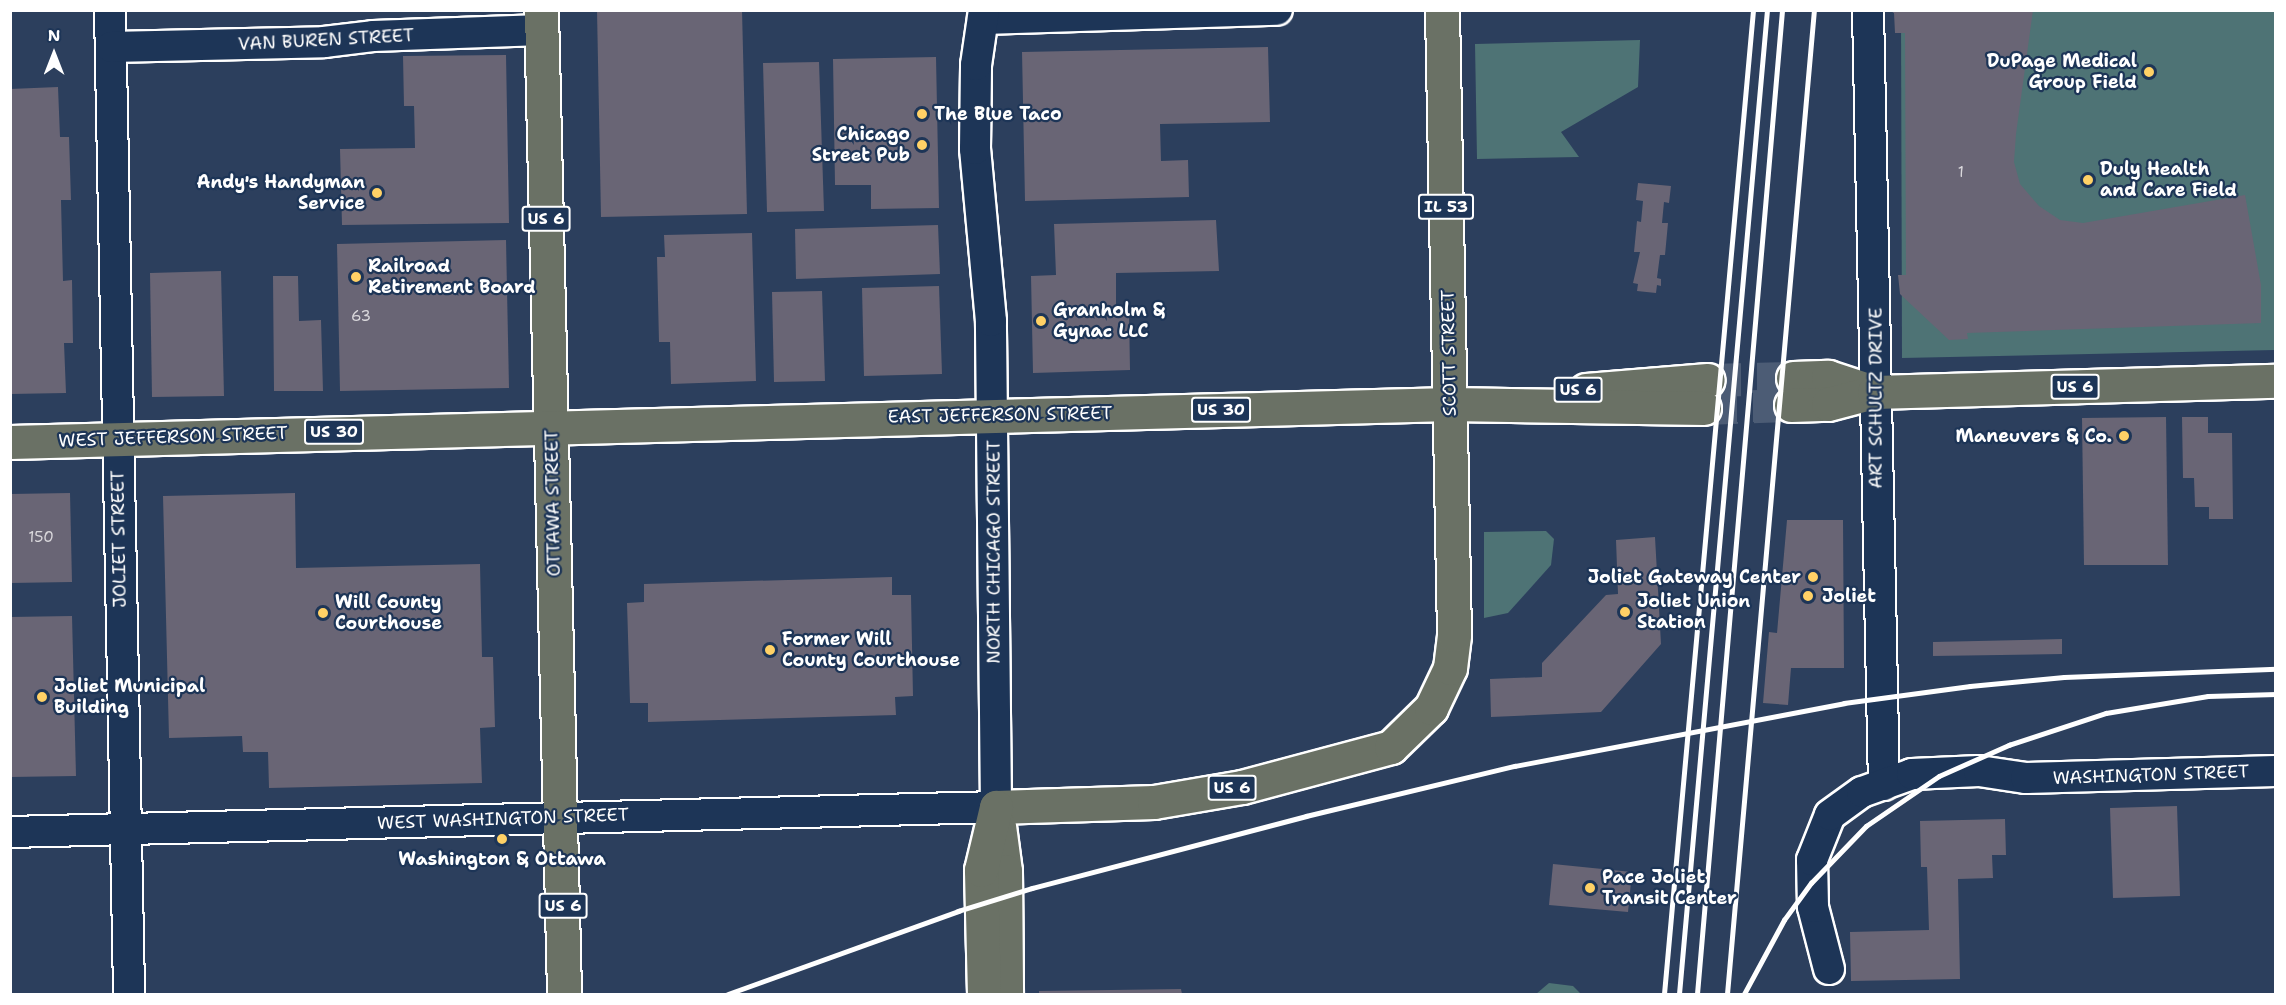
<!DOCTYPE html>
<style>
body{margin:0}
#map{position:relative;width:2286px;height:1005px;overflow:hidden;background:#2c3f5d;font-family:"Shantell Sans",sans-serif}
div>[style]{position:absolute}
[style*='--x']{left:calc(var(--x)*1px);top:calc(var(--y)*1px);width:calc(var(--w)*1px);rotate:calc(var(--a)*1deg)}
.green>*{inset:0;background:#4e7375}
.building>*{inset:0;background:#696575}
.major-tunnel>*{height:33px;margin-top:-16.5px;transform-origin:0;background:repeating-linear-gradient(90deg,#4c5c75 0 33px,transparent 0 49px)}
.roads{filter:drop-shadow(2px 0 #fff) drop-shadow(-2px 0 #fff) drop-shadow(0 2px #fff) drop-shadow(0 -2px #fff)}
.minor>*{height:30px;margin:-15px;padding:0 15px;transform-origin:15px;border-radius:15px;background:#1d3557}
.major>*{height:33px;margin:-16.5px;padding:0 16.5px;transform-origin:16.5px;border-radius:16.5px;background:#6a7165}
.rail>*{height:4.5px;margin:-2.25px;padding:0 2.25px;transform-origin:2.25px;border-radius:2.25px;background:#fff}
.dots>*{width:16px;height:16px;translate:-50% -50%;box-sizing:border-box;border:3px solid #1d3557;border-radius:50%}
span{translate:-50% -50%;white-space:nowrap;text-align:center;line-height:1.15;-webkit-text-stroke:4.5px #1d3557;paint-order:stroke}
.number-label{font-size:15px;color:#dad8dc}
.number-label span{-webkit-text-stroke-width:0}
.shield-label span{padding:2px 4px;background:#1d3557;border:2px solid;border-radius:4px;-webkit-text-stroke-width:0}
.shield-label{font-size:16px;color:#fff;font-weight:700}
.street-label{font-size:18px;color:#fff}
.poi-label{font-size:18px;color:#fff;font-weight:700}
.right{translate:-100% -50%;text-align:right}
.left{translate:0 -50%;text-align:left}
.frame{position:absolute;inset:0;border:12px solid #fff;pointer-events:none}
.north{position:absolute;left:24px;top:24px;width:60px;height:60px;-webkit-text-stroke:4px #1d3557;paint-order:stroke;rotate:0deg;font-size:16px;font-weight:700;line-height:24px;text-align:center;color:#fff}
.north::after{content:'';display:block;margin:auto;width:21px;height:27px;background:#fff;clip-path:polygon(50% 0,100% 100%,50% 72%,0 100%)}
</style>
<div id="map">
<div class="green">
<i style="clip-path:polygon(1901px 11px,2275px 11px,2275px 350px,1902px 358px)"></i>
<i style="clip-path:polygon(1640px 40px,1638px 87px,1561px 132px,1579px 157px,1477px 159px,1475px 44px)"></i>
<i style="clip-path:polygon(1546px 531px,1554px 539px,1551px 565px,1508px 613px,1484px 618px,1484px 532px)"></i>
<i style="clip-path:polygon(1549px 983px,1573px 986px,1581px 994px,1536px 994px)"></i>
</div>
<div class="building">
<i style="clip-path:polygon(597px 10px,742px 10px,747px 214px,601px 217px)"></i>
<i style="clip-path:polygon(1889px 10px,2033px 10px,2016px 134px,2014px 162px,2020px 184px,2039px 206px,2060px 220px,2083px 223px,2245px 195px,2261px 285px,2261px 323px,1967px 333px,1968px 339px,1949px 340px,1900px 294px,1898px 275px,1906px 275px,1905px 33px,1895px 33px,1894px 13px)"></i>
<i style="clip-path:polygon(1268px 47px,1270px 122px,1160px 124px,1161px 161px,1188px 160px,1189px 197px,1025px 201px,1022px 52px)"></i>
<i style="clip-path:polygon(506px 55px,509px 223px,342px 225px,340px 149px,415px 148px,414px 106px,404px 106px,403px 56px)"></i>
<i style="clip-path:polygon(936px 57px,939px 208px,871px 209px,871px 185px,835px 185px,833px 59px)"></i>
<i style="clip-path:polygon(819px 62px,824px 211px,767px 212px,763px 63px)"></i>
<i style="clip-path:polygon(58px 87px,60px 137px,69px 137px,71px 200px,61px 200px,63px 281px,72px 280px,73px 343px,64px 343px,66px 393px,10px 394px,10px 89px)"></i>
<i style="clip-path:polygon(1638px 183px,1671px 186px,1669px 203px,1664px 202px,1662px 223px,1668px 223px,1665px 255px,1660px 255px,1657px 278px,1661px 279px,1661px 286px,1657px 285px,1656px 293px,1637px 291px,1638px 284px,1633px 283px,1640px 252px,1634px 252px,1637px 221px,1641px 222px,1643px 201px,1636px 200px)"></i>
<i style="clip-path:polygon(1216px 220px,1219px 271px,1116px 273px,1116px 312px,1129px 311px,1130px 370px,1033px 373px,1031px 276px,1056px 275px,1054px 224px)"></i>
<i style="clip-path:polygon(938px 225px,940px 274px,796px 279px,795px 229px)"></i>
<i style="clip-path:polygon(752px 233px,756px 381px,671px 384px,670px 342px,659px 342px,657px 257px,665px 257px,664px 235px)"></i>
<i style="clip-path:polygon(506px 240px,509px 388px,340px 391px,337px 244px)"></i>
<i style="clip-path:polygon(221px 271px,224px 396px,152px 397px,150px 273px)"></i>
<i style="clip-path:polygon(273px 276px,298px 276px,299px 321px,321px 320px,323px 391px,274px 391px)"></i>
<i style="clip-path:polygon(939px 286px,942px 374px,864px 376px,862px 288px)"></i>
<i style="clip-path:polygon(822px 291px,825px 381px,774px 382px,772px 292px)"></i>
<i style="clip-path:polygon(2166px 417px,2168px 565px,2084px 565px,2082px 418px)"></i>
<i style="clip-path:polygon(2182px 417px,2208px 417px,2208px 433px,2232px 433px,2233px 519px,2209px 519px,2209px 507px,2195px 507px,2194px 478px,2183px 478px)"></i>
<i style="clip-path:polygon(70px 493px,72px 582px,10px 583px,10px 494px)"></i>
<i style="clip-path:polygon(295px 493px,296px 568px,480px 564px,482px 657px,493px 657px,495px 727px,480px 728px,482px 783px,269px 788px,268px 752px,243px 752px,242px 736px,169px 738px,163px 496px)"></i>
<i style="clip-path:polygon(1787px 520px,1843px 520px,1844px 668px,1791px 668px,1788px 705px,1763px 703px,1769px 632px,1777px 633px)"></i>
<i style="clip-path:polygon(1655px 537px,1661px 644px,1601px 712px,1491px 717px,1490px 679px,1542px 677px,1542px 663px,1606px 595px,1618px 594px,1616px 540px)"></i>
<i style="clip-path:polygon(892px 577px,892px 595px,911px 595px,913px 696px,895px 697px,896px 715px,648px 722px,648px 703px,630px 703px,627px 603px,644px 602px,644px 584px)"></i>
<i style="clip-path:polygon(72px 616px,76px 776px,10px 777px,10px 617px)"></i>
<i style="clip-path:polygon(2062px 639px,2062px 654px,1933px 656px,1933px 642px)"></i>
<i style="clip-path:polygon(2177px 806px,2180px 896px,2113px 898px,2110px 808px)"></i>
<i style="clip-path:polygon(2005px 819px,2006px 855px,1992px 855px,1993px 878px,1958px 879px,1960px 979px,1851px 981px,1850px 932px,1929px 930px,1927px 867px,1921px 867px,1920px 821px)"></i>
<i style="clip-path:polygon(1553px 864px,1632px 872px,1628px 912px,1549px 905px)"></i>
<i style="clip-path:polygon(1181px 989px,1182px 994px,1039px 994px,1039px 991px)"></i>
</div>
<div class="major-tunnel">
<i style="--x:1708;--y:380;--w:85;--a:-1.3"></i>
<i style="--x:1704;--y:408;--w:87;--a:-2"></i>
</div>
<div class="roads">
<div class="minor">
<i style="--x:110;--y:10;--w:984;--a:88.89"></i>
<i style="--x:1868;--y:10;--w:775;--a:88.82"></i>
<i style="--x:983;--y:19;--w:294;--a:-1.8"></i>
<i style="--x:111;--y:47;--w:213;--a:-1.3"></i>
<i style="--x:324;--y:42;--w:49;--a:-7"></i>
<i style="--x:373;--y:36;--w:169;--a:-2"></i>
<i style="--x:10;--y:832;--w:986;--a:-1.45"></i>
<i style="--x:996;--y:807;--w:486;--a:-90.6"></i>
<i style="--x:991;--y:321;--w:173;--a:-95.3"></i>
<i style="--x:975;--y:149;--w:84;--a:-89.3"></i>
<i style="--x:976;--y:65;--w:56;--a:-81.7"></i>
<i style="--x:1829;--y:969;--w:64;--a:-104.5"></i>
<i style="--x:1813;--y:907;--w:47;--a:-91.2"></i>
<i style="--x:1812;--y:860;--w:48;--a:-68.2"></i>
<i style="--x:1830;--y:815;--w:39;--a:-36"></i>
<i style="--x:1862;--y:792;--w:53;--a:-19.8"></i>
<i style="--x:1912;--y:774;--w:67;--a:-2.6"></i>
<i style="--x:1979;--y:771;--w:48;--a:8.5"></i>
<i style="--x:2026;--y:778;--w:250;--a:-1.6"></i>
</div>
<div class="major">
<i style="--x:541;--y:10;--w:984;--a:88.66"></i>
<i style="--x:1793;--y:378;--w:35;--a:-2"></i>
<i style="--x:1828;--y:377;--w:48;--a:18.1"></i>
<i style="--x:1586;--y:390;--w:122;--a:-4.7"></i>
<i style="--x:1791;--y:405;--w:37;--a:-2"></i>
<i style="--x:1828;--y:404;--w:48;--a:-14.6"></i>
<i style="--x:1874;--y:392;--w:402;--a:-1.6"></i>
<i style="--x:10;--y:442;--w:1441;--a:-1.51"></i>
<i style="--x:1450;--y:404;--w:254;--a:0.9"></i>
<i style="--x:996;--y:807;--w:158;--a:-1.8"></i>
<i style="--x:1154;--y:802;--w:89;--a:-9.7"></i>
<i style="--x:1242;--y:787;--w:154;--a:-15"></i>
<i style="--x:1391;--y:747;--w:56;--a:-44.3"></i>
<i style="--x:1431;--y:708;--w:44;--a:-64.6"></i>
<i style="--x:1450;--y:668;--w:33;--a:-83"></i>
<i style="--x:1454;--y:635;--w:625;--a:-91.1"></i>
<i style="--x:999;--y:826;--w:45;--a:82.4"></i>
<i style="--x:1005;--y:871;--w:123;--a:89.5"></i>
<i style="--x:984;--y:994;--w:124;--a:-91.4"></i>
<i style="--x:981;--y:870;--w:65;--a:-76.6"></i>
</div>
</div>
<div class="rail">
<i style="--x:728;--y:994;--w:245;--a:-19.8"></i>
<i style="--x:958;--y:911;--w:77;--a:-17.3"></i>
<i style="--x:1032;--y:888;--w:283;--a:-14.7"></i>
<i style="--x:1306;--y:816;--w:215;--a:-13.5"></i>
<i style="--x:1515;--y:766;--w:335;--a:-10.8"></i>
<i style="--x:1844;--y:703;--w:127;--a:-7.7"></i>
<i style="--x:1970;--y:686;--w:94;--a:-5.5"></i>
<i style="--x:2064;--y:677;--w:212;--a:-2.2"></i>
<i style="--x:1664;--y:994;--w:988;--a:-84.83"></i>
<i style="--x:1679;--y:994;--w:988;--a:-84.89"></i>
<i style="--x:1697;--y:994;--w:988;--a:-85.06"></i>
<i style="--x:1727;--y:994;--w:988;--a:-84.95"></i>
<i style="--x:1744;--y:994;--w:84;--a:-61.6"></i>
<i style="--x:1784;--y:920;--w:46;--a:-53.9"></i>
<i style="--x:1811;--y:883;--w:79;--a:-46"></i>
<i style="--x:1866;--y:826;--w:88;--a:-34.4"></i>
<i style="--x:1939;--y:776;--w:77;--a:-23.9"></i>
<i style="--x:2009;--y:745;--w:102;--a:-18.3"></i>
<i style="--x:2106;--y:713;--w:103;--a:-9.5"></i>
<i style="--x:2208;--y:696;--w:68;--a:-1.7"></i>
</div>
<div class="dots">
<i style="left:2149px;top:72px;background:#ffd166"></i>
<i style="left:922px;top:114px;background:#ffd166"></i>
<i style="left:922px;top:145px;background:#ffd166"></i>
<i style="left:2088px;top:180px;background:#ffd166"></i>
<i style="left:377px;top:193px;background:#ffd166"></i>
<i style="left:356px;top:277px;background:#ffd166"></i>
<i style="left:1041px;top:321px;background:#ffd166"></i>
<i style="left:2124px;top:436px;background:#ffd166"></i>
<i style="left:1813px;top:577px;background:#ffd166"></i>
<i style="left:1808px;top:596px;background:#ffd166"></i>
<i style="left:1625px;top:612px;background:#ffd166"></i>
<i style="left:323px;top:613px;background:#ffd166"></i>
<i style="left:770px;top:650px;background:#ffd166"></i>
<i style="left:42px;top:697px;background:#ffd166"></i>
<i style="left:502px;top:839px;background:#ffd166"></i>
<i style="left:1590px;top:888px;background:#ffd166"></i>
</div>
<div class="number-label">
<span style="left:1961px;top:173px">1</span>
<span style="left:361px;top:317px">63</span>
<span style="left:41px;top:538px">150</span>
</div>
<div class="shield-label">
<span style="left:1446px;top:207px">IL 53</span>
<span style="left:546px;top:219px">US 6</span>
<span style="left:2075px;top:387px">US 6</span>
<span style="left:1578px;top:390px">US 6</span>
<span style="left:1221px;top:410px">US 30</span>
<span style="left:334px;top:432px">US 30</span>
<span style="left:1232px;top:788px">US 6</span>
<span style="left:563px;top:906px">US 6</span>
</div>
<div class="street-label">
<span style="left:326px;top:40px;rotate:-3deg">VAN BUREN STREET</span>
<span style="left:1449px;top:353px;rotate:-91deg">SCOTT STREET</span>
<span style="left:1876px;top:398px;rotate:-90deg">ART SCHULTZ DRIVE</span>
<span style="left:1000px;top:415px;rotate:-1deg">EAST JEFFERSON STREET</span>
<span style="left:173px;top:437px;rotate:-2deg">WEST JEFFERSON STREET</span>
<span style="left:553px;top:503px;rotate:-91deg">OTTAWA STREET</span>
<span style="left:119px;top:539px;rotate:-91deg">JOLIET STREET</span>
<span style="left:994px;top:552px;rotate:-90deg">NORTH CHICAGO STREET</span>
<span style="left:2151px;top:775px;rotate:-2deg">WASHINGTON STREET</span>
<span style="left:503px;top:819px;rotate:-2deg">WEST WASHINGTON STREET</span>
</div>
<div class="poi-label">
<span class="right" style="left:2137px;top:72px">DuPage Medical<br>Group Field</span>
<span class="left" style="left:934px;top:114px">The Blue Taco</span>
<span class="right" style="left:910px;top:145px">Chicago<br>Street Pub</span>
<span class="left" style="left:2100px;top:180px">Duly Health<br>and Care Field</span>
<span class="right" style="left:365px;top:193px">Andy's Handyman<br>Service</span>
<span class="left" style="left:368px;top:277px">Railroad<br>Retirement Board</span>
<span class="left" style="left:1053px;top:321px">Granholm &amp;<br>Gynac LLC</span>
<span class="right" style="left:2112px;top:436px">Maneuvers &amp; Co.</span>
<span class="right" style="left:1801px;top:577px">Joliet Gateway Center</span>
<span class="left" style="left:1822px;top:596px">Joliet</span>
<span class="left" style="left:1637px;top:612px">Joliet Union<br>Station</span>
<span class="left" style="left:335px;top:613px">Will County<br>Courthouse</span>
<span class="left" style="left:782px;top:650px">Former Will<br>County Courthouse</span>
<span class="left" style="left:54px;top:697px">Joliet Municipal<br>Building</span>
<span style="left:502px;top:859px">Washington &amp; Ottawa</span>
<span class="left" style="left:1602px;top:888px">Pace Joliet<br>Transit Center</span>
</div>
<div class="frame"></div>
<div class="north">N</div>
</div>
